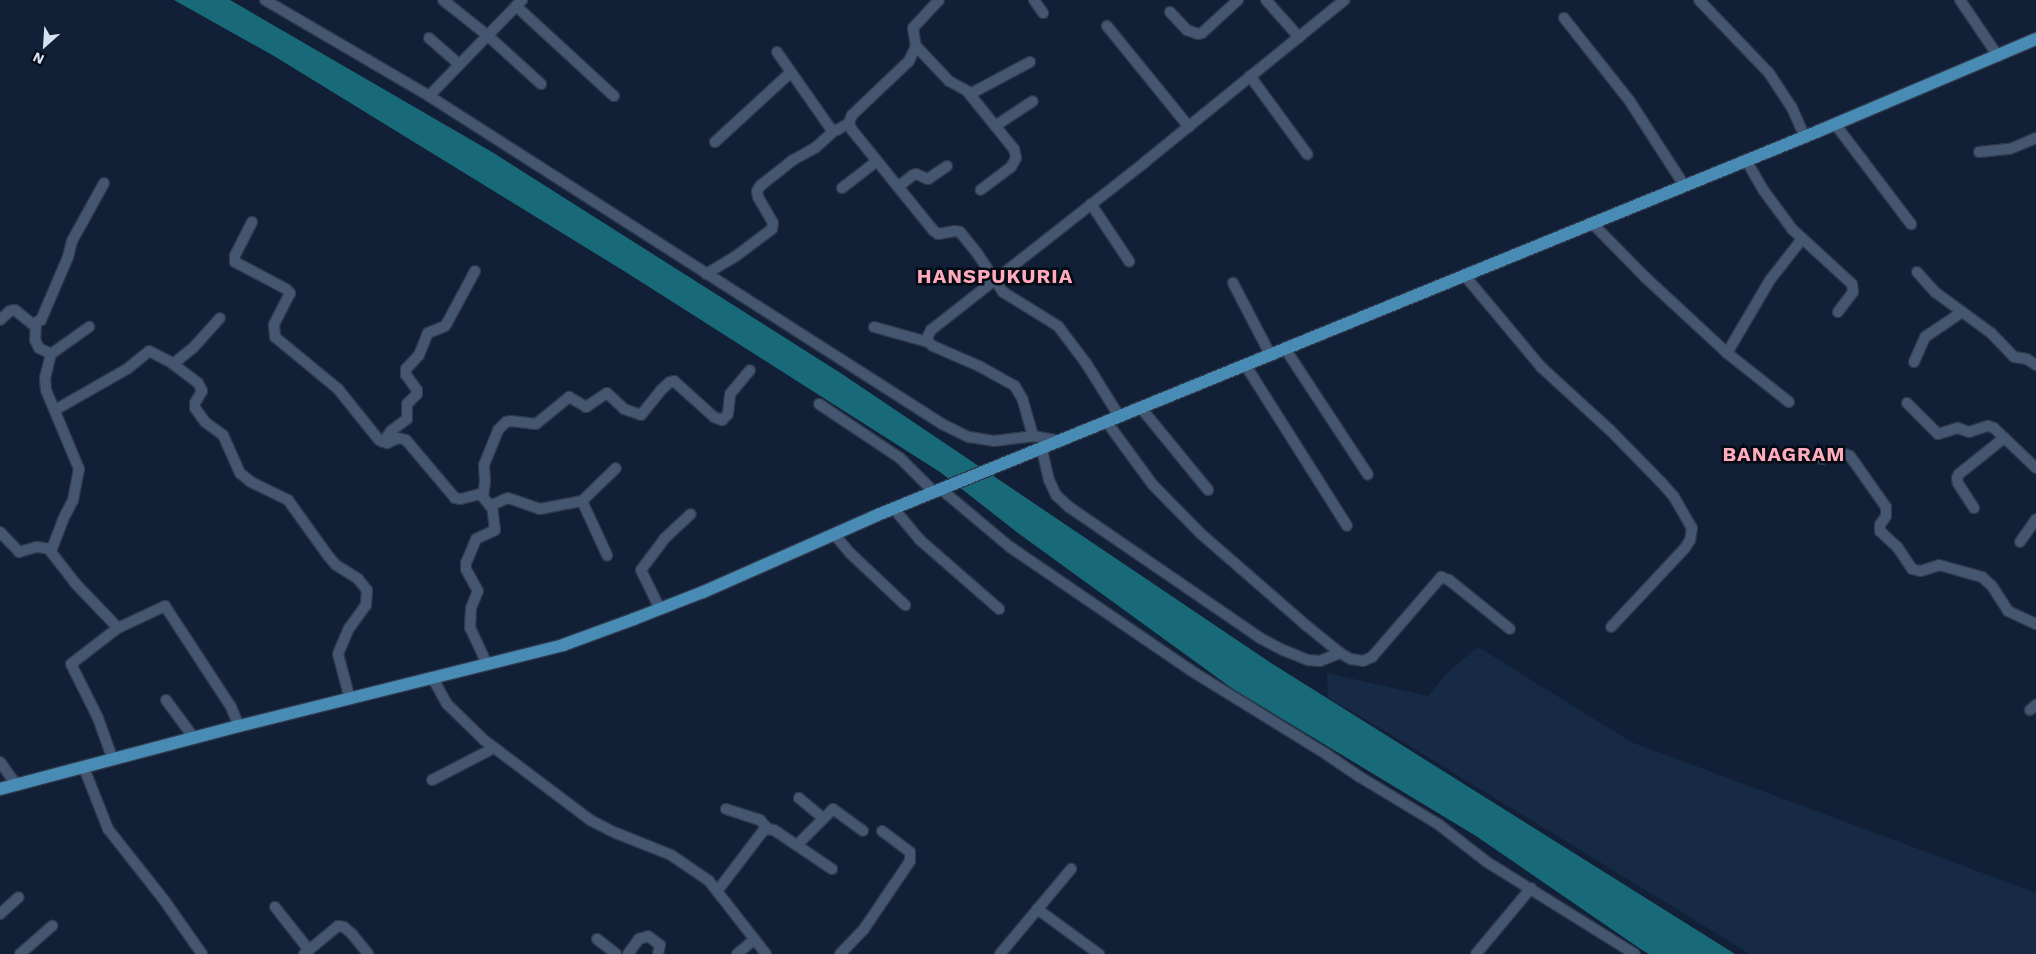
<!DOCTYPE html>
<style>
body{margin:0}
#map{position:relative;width:2036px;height:954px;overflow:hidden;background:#112036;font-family:"Work Sans",sans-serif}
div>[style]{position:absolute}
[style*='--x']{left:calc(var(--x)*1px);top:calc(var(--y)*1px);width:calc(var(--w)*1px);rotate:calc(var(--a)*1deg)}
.built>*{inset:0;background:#162a45}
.water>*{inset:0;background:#196a79}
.roads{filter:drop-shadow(1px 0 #2f394c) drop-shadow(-1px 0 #2f394c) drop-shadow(0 1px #2f394c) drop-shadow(0 -1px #2f394c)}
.minor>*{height:10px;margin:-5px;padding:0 5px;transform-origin:5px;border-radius:5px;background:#455770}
.major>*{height:12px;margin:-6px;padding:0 6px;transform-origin:6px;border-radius:6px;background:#488bb4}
span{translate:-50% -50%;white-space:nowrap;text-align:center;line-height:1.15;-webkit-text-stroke:5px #050a14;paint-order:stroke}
.district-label{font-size:20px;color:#ffabbc;font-weight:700;letter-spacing:1px}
.north{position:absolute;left:20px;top:20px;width:50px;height:50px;-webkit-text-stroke:4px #050a14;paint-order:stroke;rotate:206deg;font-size:14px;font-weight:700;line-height:20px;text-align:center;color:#d7e2f1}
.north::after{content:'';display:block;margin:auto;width:18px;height:22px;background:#d7e2f1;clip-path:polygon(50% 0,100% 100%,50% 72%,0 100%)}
</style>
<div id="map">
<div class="built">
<i style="clip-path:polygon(1478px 647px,1631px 742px,2036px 893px,2036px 954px,1750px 954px,1387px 732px,1328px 698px,1327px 673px,1428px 696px,1447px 673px)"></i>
</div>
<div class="water">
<i style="clip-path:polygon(174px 0,230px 0,492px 152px,842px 374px,1271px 663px,1735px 954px,1649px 954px,1642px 950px,1476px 836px,1233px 689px,1018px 533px,940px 472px,624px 271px,274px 56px)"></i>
</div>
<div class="roads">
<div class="minor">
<i style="--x:265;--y:0;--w:190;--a:30.3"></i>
<i style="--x:429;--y:96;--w:609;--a:32.59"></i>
<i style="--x:942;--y:424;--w:30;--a:26"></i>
<i style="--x:969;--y:437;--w:25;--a:9"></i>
<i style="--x:994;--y:441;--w:39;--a:-7"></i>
<i style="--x:1033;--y:436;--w:28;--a:10"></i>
<i style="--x:443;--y:0;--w:56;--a:38.5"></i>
<i style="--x:487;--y:35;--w:73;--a:42.2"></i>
<i style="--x:939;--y:0;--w:38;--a:133"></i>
<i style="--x:913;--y:28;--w:18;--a:81"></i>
<i style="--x:916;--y:46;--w:17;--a:115"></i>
<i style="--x:909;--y:61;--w:79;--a:136.5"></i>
<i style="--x:852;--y:115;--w:9;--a:111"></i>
<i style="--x:849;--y:123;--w:8;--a:67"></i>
<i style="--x:852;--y:130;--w:129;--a:51"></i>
<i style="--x:933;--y:230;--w:6;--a:39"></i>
<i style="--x:938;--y:234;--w:17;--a:-10"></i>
<i style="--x:955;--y:231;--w:5;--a:11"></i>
<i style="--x:960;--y:232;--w:27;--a:51"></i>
<i style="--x:977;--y:253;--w:47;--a:56.3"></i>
<i style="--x:1003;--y:292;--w:65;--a:31.7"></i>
<i style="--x:1058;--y:326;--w:46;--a:52.9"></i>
<i style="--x:1086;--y:363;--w:62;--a:58.1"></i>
<i style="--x:1034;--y:0;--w:16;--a:55"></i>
<i style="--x:1266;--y:0;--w:50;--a:48.3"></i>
<i style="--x:1699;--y:0;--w:101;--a:46.2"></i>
<i style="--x:1769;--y:73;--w:42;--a:56.7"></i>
<i style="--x:1792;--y:108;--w:32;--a:66"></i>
<i style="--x:1960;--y:0;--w:68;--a:55.8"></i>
<i style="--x:516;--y:6;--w:133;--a:42.6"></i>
<i style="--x:1170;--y:12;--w:25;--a:47"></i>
<i style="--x:1187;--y:30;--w:12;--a:20"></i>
<i style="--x:1198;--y:34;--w:4;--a:-14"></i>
<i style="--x:1202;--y:33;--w:49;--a:-42.5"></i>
<i style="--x:1564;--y:18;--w:105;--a:51.6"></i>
<i style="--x:1629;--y:100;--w:101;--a:57.1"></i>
<i style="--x:1107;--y:26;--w:130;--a:50.9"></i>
<i style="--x:429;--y:38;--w:40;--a:41"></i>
<i style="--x:916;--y:46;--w:48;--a:46.7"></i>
<i style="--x:949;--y:81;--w:21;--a:29"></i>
<i style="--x:967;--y:91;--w:75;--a:51"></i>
<i style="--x:1014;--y:149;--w:9;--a:77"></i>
<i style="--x:1016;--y:158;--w:10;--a:119"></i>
<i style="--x:1011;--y:167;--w:38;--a:143"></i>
<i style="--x:777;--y:52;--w:94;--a:55"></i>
<i style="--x:831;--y:129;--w:6;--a:9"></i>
<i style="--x:837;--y:130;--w:14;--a:-30"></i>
<i style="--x:1250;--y:76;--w:97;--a:53.8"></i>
<i style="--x:970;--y:94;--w:68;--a:-28.1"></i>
<i style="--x:429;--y:96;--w:134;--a:-45.9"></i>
<i style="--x:1835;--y:124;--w:126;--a:52.8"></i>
<i style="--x:995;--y:126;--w:45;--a:-33.3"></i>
<i style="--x:715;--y:142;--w:102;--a:-42.6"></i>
<i style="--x:1979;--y:152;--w:31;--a:-6"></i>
<i style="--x:2010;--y:149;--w:28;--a:-23"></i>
<i style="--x:1746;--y:160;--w:36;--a:60"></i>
<i style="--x:1764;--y:191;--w:47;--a:53.6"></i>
<i style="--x:1792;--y:229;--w:81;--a:42.5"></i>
<i style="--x:1852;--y:284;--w:8;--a:83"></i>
<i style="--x:1853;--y:292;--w:25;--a:127"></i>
<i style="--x:898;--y:187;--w:19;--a:-39"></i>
<i style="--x:913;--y:175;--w:3;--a:-18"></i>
<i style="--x:916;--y:174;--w:13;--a:23"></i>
<i style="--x:928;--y:179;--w:23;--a:-34"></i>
<i style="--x:842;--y:188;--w:44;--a:-37.6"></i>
<i style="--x:1091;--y:204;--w:69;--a:56.3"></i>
<i style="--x:252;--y:222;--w:38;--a:117"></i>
<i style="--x:235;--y:256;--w:6;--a:90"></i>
<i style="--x:235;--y:262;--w:58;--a:27.9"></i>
<i style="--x:286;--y:289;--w:6;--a:45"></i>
<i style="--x:290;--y:293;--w:36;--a:117"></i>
<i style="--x:274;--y:325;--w:12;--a:85"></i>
<i style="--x:275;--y:337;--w:82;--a:39.5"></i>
<i style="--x:338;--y:389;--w:65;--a:51.2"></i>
<i style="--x:379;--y:440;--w:9;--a:21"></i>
<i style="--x:387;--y:443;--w:12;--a:-24"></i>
<i style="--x:398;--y:438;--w:8;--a:14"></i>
<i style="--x:406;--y:440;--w:76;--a:49.8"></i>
<i style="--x:455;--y:498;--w:6;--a:9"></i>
<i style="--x:461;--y:499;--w:23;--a:-15"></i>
<i style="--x:1592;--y:223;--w:76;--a:45.5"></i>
<i style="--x:1645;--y:277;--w:112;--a:42.8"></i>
<i style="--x:1727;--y:353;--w:79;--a:38.3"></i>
<i style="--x:1917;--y:272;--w:27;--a:48"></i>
<i style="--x:1935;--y:292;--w:69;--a:36.2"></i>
<i style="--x:1991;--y:333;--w:33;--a:46"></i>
<i style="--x:2014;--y:357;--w:13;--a:9"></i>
<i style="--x:2027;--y:359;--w:11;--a:34"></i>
<i style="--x:706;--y:274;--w:35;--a:-31"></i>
<i style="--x:736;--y:256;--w:45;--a:-36.9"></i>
<i style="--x:772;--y:229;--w:6;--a:-81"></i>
<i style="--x:773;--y:223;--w:30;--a:-120"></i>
<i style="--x:758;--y:197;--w:6;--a:-99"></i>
<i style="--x:757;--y:191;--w:6;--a:-59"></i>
<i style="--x:760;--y:186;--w:42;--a:-38.2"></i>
<i style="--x:793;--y:160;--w:25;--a:-29"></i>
<i style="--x:815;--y:148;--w:25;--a:-42"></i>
<i style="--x:1465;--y:276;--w:119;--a:50.1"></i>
<i style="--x:1541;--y:367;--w:93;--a:42.4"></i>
<i style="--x:1610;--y:430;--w:73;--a:45.6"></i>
<i style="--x:1661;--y:482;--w:20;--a:49"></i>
<i style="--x:1674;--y:497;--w:36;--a:60"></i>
<i style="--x:1692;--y:528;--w:12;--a:99"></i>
<i style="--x:1690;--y:540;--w:9;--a:122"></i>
<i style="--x:1685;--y:548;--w:108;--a:133.1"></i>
<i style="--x:1233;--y:283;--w:82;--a:62.5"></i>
<i style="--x:0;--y:320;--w:13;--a:-42"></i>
<i style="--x:10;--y:311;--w:5;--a:-11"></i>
<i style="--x:15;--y:310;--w:22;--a:39"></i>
<i style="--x:32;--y:324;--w:10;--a:-24"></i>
<i style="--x:41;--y:320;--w:69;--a:-66.8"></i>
<i style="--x:68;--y:257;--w:16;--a:-76"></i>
<i style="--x:72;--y:241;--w:66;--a:-61.1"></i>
<i style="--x:36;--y:323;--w:17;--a:93"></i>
<i style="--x:35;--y:340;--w:9;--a:63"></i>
<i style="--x:39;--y:348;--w:13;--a:27"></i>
<i style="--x:51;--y:354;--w:47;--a:-35.4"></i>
<i style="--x:874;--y:327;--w:56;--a:15.5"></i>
<i style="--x:1286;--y:350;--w:149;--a:56.7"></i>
<i style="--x:1727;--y:353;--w:85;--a:-59.5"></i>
<i style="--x:1770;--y:280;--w:52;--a:-52"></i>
<i style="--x:51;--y:354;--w:25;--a:104"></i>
<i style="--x:45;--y:378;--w:12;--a:85"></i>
<i style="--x:46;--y:390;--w:86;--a:67.3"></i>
<i style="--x:79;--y:469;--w:32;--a:101"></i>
<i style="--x:73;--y:500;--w:22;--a:117"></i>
<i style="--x:63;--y:520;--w:34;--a:111"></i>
<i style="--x:51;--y:552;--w:39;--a:52"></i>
<i style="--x:75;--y:583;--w:62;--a:46.3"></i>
<i style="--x:1914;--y:362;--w:27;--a:-66"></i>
<i style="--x:1925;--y:337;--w:45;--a:-34"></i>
<i style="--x:173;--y:364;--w:26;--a:-39"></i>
<i style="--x:193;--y:348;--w:40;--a:-48"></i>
<i style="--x:1246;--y:366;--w:189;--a:57.7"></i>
<i style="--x:1907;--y:403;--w:44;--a:45"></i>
<i style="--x:1938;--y:434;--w:21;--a:-17"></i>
<i style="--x:1958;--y:428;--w:12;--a:20"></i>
<i style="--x:1969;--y:432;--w:20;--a:-18"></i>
<i style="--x:1988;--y:426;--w:6;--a:18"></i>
<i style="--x:1994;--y:428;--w:58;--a:43.6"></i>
<i style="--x:819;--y:404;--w:97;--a:33.7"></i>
<i style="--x:900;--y:458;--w:49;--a:45"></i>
<i style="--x:1141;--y:408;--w:106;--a:50.7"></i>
<i style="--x:55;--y:410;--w:83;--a:-29.7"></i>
<i style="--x:127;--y:369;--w:28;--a:-39"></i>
<i style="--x:149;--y:351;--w:22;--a:27"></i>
<i style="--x:169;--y:361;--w:36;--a:37"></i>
<i style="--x:198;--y:383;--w:9;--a:63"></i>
<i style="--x:202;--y:391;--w:14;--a:120"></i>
<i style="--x:195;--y:403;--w:5;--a:90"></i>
<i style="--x:195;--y:408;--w:17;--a:54"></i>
<i style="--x:205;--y:422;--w:22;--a:36"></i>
<i style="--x:223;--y:435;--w:42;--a:65.9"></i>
<i style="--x:240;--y:473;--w:14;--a:39"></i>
<i style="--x:251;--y:482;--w:41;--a:25.9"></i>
<i style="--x:288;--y:500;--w:70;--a:54.3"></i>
<i style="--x:329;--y:557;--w:11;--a:49"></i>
<i style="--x:336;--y:565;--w:26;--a:32"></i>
<i style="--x:358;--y:579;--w:14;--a:51"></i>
<i style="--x:367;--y:590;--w:15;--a:94"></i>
<i style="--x:366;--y:605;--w:29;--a:126"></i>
<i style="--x:349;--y:628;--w:28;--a:113"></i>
<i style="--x:338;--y:654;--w:47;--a:75.1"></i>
<i style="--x:1106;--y:421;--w:79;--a:53.7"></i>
<i style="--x:1153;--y:485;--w:67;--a:45.6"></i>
<i style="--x:1200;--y:533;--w:142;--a:41"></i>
<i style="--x:1307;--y:626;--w:43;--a:39.3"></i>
<i style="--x:1340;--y:653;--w:13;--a:29"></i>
<i style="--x:1351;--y:659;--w:12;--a:9"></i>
<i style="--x:1363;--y:661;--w:10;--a:-24"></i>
<i style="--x:1372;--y:657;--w:106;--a:-49.2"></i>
<i style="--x:1441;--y:577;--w:9;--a:21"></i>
<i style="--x:1449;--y:580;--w:78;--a:38.8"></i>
<i style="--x:1033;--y:436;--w:37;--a:-106"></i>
<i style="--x:1023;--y:400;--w:16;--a:-120"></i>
<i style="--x:1015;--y:386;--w:41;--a:-150.9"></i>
<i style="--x:979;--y:366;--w:50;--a:-156.5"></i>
<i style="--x:933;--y:346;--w:6;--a:-141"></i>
<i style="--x:928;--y:342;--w:6;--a:-90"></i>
<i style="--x:928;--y:336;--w:7;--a:-63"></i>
<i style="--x:931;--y:330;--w:272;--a:-38.1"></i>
<i style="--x:1145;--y:162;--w:257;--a:-39.1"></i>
<i style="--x:383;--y:442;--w:14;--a:-54"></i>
<i style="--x:391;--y:431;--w:20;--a:-37"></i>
<i style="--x:407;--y:419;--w:15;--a:-90"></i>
<i style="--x:407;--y:404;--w:14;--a:-45"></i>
<i style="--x:417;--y:394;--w:4;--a:-90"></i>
<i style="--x:417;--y:390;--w:19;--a:-126"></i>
<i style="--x:406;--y:375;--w:6;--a:-90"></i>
<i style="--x:406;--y:369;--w:19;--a:-47"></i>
<i style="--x:419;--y:355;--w:24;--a:-68"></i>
<i style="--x:428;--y:333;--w:18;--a:-22"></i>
<i style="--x:445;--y:326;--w:4;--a:-56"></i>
<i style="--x:447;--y:323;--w:59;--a:-61.7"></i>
<i style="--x:1042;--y:450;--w:31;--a:77"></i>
<i style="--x:1049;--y:480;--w:17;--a:65"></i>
<i style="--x:1056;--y:495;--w:18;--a:43"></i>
<i style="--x:1069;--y:507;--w:232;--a:34.4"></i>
<i style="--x:1260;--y:638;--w:26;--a:28"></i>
<i style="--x:1283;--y:650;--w:27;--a:22"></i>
<i style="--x:1308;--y:660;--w:12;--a:5"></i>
<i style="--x:1320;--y:661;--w:22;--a:-22"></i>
<i style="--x:1822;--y:459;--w:19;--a:-21"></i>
<i style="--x:1840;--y:452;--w:11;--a:22"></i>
<i style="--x:1850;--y:456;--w:62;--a:54.8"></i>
<i style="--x:1886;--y:507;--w:9;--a:90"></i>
<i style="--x:1886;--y:516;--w:11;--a:124"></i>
<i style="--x:1880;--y:525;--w:6;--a:90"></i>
<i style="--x:1880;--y:531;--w:25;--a:43"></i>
<i style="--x:1898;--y:548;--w:25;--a:56"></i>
<i style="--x:1912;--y:569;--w:9;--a:13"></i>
<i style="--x:1921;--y:571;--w:19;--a:-18"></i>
<i style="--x:1939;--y:565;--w:45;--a:15.6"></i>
<i style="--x:1982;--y:577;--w:13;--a:42"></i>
<i style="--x:1992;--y:586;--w:30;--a:57"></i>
<i style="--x:2008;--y:611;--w:31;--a:25"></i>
<i style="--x:942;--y:490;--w:89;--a:40"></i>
<i style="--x:1010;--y:547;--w:218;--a:34.3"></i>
<i style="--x:1190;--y:670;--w:160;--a:31.7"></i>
<i style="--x:1326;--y:754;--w:41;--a:34.1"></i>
<i style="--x:1360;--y:777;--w:91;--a:31.1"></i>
<i style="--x:1438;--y:824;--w:62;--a:37.8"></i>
<i style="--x:1487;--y:862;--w:174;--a:31.9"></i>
<i style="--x:582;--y:501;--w:60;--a:65.2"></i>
<i style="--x:491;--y:507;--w:13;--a:-129"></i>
<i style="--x:483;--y:497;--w:16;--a:-83"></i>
<i style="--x:485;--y:481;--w:16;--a:-94"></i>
<i style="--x:484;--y:465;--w:38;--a:-68"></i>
<i style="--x:498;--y:430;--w:11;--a:-45"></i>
<i style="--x:506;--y:422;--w:5;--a:-11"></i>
<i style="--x:511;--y:421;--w:25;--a:7"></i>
<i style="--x:536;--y:424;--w:43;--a:-39.3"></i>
<i style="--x:569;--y:397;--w:20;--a:30"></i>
<i style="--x:586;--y:407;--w:25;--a:-34"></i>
<i style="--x:607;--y:393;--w:23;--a:43"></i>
<i style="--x:624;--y:409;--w:18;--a:19"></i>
<i style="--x:641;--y:415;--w:32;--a:-51"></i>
<i style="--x:661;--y:390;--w:12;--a:-42"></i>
<i style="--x:670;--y:382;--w:4;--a:-14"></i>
<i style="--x:674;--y:381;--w:54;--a:42"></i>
<i style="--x:714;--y:417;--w:9;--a:21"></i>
<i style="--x:722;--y:420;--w:8;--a:-45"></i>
<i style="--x:728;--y:414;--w:20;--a:-84"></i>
<i style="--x:730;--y:394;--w:31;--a:-50"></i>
<i style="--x:1974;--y:508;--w:30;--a:-123"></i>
<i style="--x:1958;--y:483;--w:5;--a:-101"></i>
<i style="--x:1957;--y:478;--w:4;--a:-63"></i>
<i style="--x:1959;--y:474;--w:58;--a:-38.7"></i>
<i style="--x:894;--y:509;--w:40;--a:50"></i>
<i style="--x:920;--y:540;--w:105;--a:41.1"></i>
<i style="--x:0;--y:532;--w:28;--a:46"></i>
<i style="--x:19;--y:552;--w:19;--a:-16"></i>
<i style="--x:37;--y:547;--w:14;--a:8"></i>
<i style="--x:834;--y:534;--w:25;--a:50"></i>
<i style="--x:850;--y:553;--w:76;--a:43.4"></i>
<i style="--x:2020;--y:542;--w:28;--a:-55"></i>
<i style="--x:660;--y:609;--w:43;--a:-116"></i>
<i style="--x:641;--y:570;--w:40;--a:-53"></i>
<i style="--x:665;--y:538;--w:35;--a:-43"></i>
<i style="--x:487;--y:664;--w:40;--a:-115"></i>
<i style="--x:470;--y:628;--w:20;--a:-87"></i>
<i style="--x:471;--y:608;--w:18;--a:-68"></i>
<i style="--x:478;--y:591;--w:25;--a:-119"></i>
<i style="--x:466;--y:569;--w:6;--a:-90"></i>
<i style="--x:466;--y:563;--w:26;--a:-67"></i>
<i style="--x:476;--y:539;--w:21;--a:-25"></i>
<i style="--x:495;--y:530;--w:25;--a:-97"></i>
<i style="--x:492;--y:505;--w:17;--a:-24"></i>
<i style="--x:508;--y:498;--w:34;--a:19"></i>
<i style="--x:540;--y:509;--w:43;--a:-10.8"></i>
<i style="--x:582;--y:501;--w:47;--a:-44.1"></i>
<i style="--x:432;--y:677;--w:31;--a:61"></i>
<i style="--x:447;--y:704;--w:52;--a:44.2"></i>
<i style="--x:484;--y:740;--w:133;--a:37"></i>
<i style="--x:590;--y:820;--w:29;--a:27"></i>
<i style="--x:616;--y:833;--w:59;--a:21.8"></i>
<i style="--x:671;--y:855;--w:46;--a:34.4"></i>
<i style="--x:709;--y:881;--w:93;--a:52"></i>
<i style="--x:166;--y:700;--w:47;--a:53.6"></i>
<i style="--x:2030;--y:710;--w:8;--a:-40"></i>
<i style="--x:113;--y:760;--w:45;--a:-109.7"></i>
<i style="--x:98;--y:718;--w:60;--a:-116.6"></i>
<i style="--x:71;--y:664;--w:59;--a:-37.5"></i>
<i style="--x:118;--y:628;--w:52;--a:-25.1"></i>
<i style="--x:165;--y:606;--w:121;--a:56.8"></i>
<i style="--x:231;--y:707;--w:21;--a:67"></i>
<i style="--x:0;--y:762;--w:29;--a:54"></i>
<i style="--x:84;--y:768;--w:66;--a:68.5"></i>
<i style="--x:108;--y:829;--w:90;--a:51.7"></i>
<i style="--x:164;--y:900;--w:66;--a:54.9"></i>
<i style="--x:432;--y:780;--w:70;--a:-27.3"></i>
<i style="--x:799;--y:798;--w:30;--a:40"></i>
<i style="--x:726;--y:809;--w:36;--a:18"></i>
<i style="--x:760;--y:820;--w:12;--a:48"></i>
<i style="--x:797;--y:845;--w:51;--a:-45"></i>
<i style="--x:833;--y:809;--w:37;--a:36"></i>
<i style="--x:718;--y:890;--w:74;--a:-52.7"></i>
<i style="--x:763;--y:831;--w:5;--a:-22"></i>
<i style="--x:768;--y:829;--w:6;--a:9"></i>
<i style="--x:774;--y:830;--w:70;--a:33.9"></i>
<i style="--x:275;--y:907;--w:55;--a:51.7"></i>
<i style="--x:1037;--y:909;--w:77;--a:36"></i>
<i style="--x:0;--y:914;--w:25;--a:-42"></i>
<i style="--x:597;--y:939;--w:24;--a:38"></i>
<i style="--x:20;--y:954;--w:43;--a:-41.2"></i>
<i style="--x:304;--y:954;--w:44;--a:-39.5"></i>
<i style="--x:338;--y:926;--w:6;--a:9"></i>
<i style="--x:344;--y:927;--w:11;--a:41"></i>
<i style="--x:352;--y:934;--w:26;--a:51"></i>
<i style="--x:628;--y:954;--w:19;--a:-54"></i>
<i style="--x:639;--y:939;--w:9;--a:-18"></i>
<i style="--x:648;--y:936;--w:15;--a:37"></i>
<i style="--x:660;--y:945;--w:9;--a:103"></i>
<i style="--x:737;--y:954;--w:23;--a:-40"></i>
<i style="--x:840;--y:954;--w:35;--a:-46"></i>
<i style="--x:864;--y:929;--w:82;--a:-55.9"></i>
<i style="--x:910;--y:861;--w:9;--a:-90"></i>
<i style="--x:910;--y:852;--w:35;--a:-143"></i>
<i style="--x:1000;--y:954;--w:111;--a:-50.1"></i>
<i style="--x:1476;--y:954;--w:86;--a:-50.2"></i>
</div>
<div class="major">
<i style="--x:0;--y:789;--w:247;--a:-14.8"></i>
<i style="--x:239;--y:726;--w:334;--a:-14"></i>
<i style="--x:563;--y:645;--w:76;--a:-20.1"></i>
<i style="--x:634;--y:619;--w:74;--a:-21.4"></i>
<i style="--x:703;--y:592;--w:188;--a:-23.8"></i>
<i style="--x:875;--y:516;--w:1019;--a:-22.19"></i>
<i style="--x:1819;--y:131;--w:236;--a:-23"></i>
</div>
</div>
<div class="district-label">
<span style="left:995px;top:276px">HANSPUKURIA</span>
<span style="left:1784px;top:454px">BANAGRAM</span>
</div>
<div class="north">N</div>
</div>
